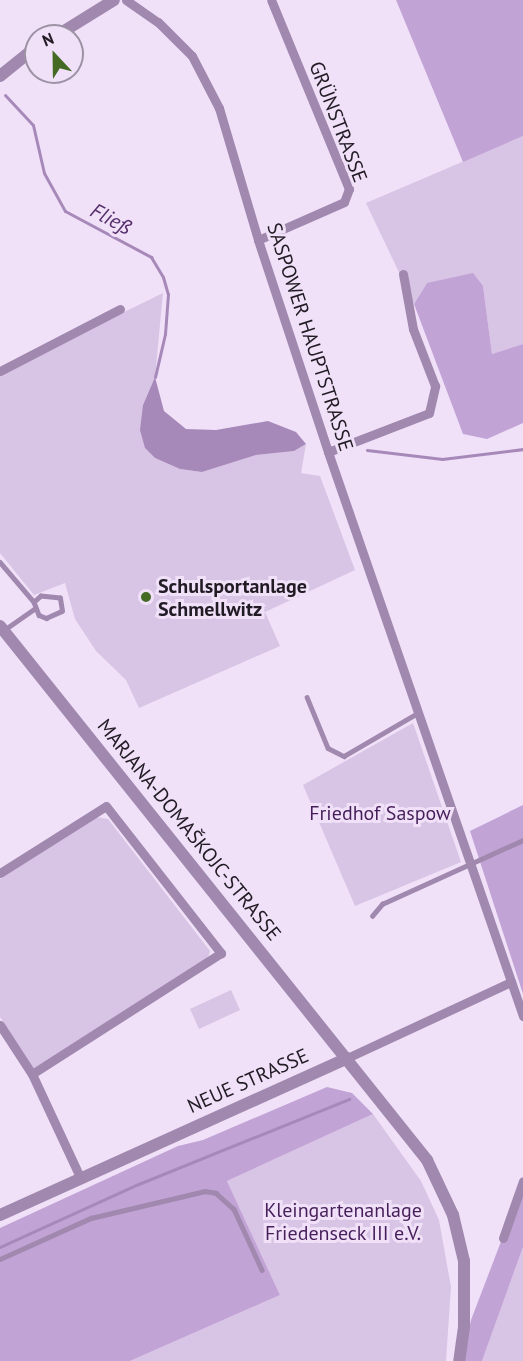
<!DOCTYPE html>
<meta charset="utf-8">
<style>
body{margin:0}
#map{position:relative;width:523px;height:1361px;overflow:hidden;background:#f0e1f9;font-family:"PT Sans",sans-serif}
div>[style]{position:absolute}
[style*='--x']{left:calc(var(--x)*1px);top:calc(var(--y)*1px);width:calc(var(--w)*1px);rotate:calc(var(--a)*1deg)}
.green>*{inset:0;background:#d8c4e4}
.forest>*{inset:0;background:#c2a3d5}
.water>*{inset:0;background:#a789b9}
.stream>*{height:3px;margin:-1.5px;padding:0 1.5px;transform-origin:1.5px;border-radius:1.5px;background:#a789b9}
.service>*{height:4.5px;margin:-2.25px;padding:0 2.25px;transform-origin:2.25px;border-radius:2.25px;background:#a088ae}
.minor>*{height:9px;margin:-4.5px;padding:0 4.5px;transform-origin:4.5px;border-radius:4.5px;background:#a088ae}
.tertiary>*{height:12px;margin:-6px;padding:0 6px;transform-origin:6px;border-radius:6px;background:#a088ae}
.dots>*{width:16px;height:16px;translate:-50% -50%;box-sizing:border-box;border:3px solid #f0e1f9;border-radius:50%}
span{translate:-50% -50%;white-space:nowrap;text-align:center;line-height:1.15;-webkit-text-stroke:6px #f0e1f9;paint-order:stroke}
.street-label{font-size:20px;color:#211b24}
.poi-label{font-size:20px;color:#211b24;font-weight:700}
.left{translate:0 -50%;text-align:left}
.park-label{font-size:20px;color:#461f5a}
.water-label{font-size:21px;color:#562f6b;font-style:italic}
.north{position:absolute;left:24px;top:24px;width:60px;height:60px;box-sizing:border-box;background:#f0e1f9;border:2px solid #9d92a4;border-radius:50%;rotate:338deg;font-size:16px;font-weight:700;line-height:24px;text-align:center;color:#211b24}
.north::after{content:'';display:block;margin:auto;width:21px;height:27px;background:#446a23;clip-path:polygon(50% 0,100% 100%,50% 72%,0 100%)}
</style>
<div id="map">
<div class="green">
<i style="clip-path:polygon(523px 136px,523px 344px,492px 354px,483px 286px,427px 283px,414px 304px,366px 203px)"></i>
<i style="clip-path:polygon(163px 293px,155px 377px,143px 405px,145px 448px,155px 458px,180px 469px,202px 472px,256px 455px,294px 451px,306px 444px,301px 473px,320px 476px,355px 570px,265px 612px,280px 646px,139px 708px,126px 680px,96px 651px,75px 619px,65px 583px,34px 595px,0 553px,0 373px)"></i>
<i style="clip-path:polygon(413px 723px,461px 862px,355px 906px,303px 785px)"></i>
<i style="clip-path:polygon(96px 817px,108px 819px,210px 951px,208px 958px,33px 1069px,0 1017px,0 879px)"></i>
<i style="clip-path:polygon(231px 990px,240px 1010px,199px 1029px,190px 1009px)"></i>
<i style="clip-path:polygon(373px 1114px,421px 1181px,439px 1220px,451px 1287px,446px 1361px,130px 1361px,280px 1295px,227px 1181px)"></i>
<i style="clip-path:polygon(523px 1247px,523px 1361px,482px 1361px)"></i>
</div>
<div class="forest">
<i style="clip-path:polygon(396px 0,523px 0,523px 136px,463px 162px)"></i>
<i style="clip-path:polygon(473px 273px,483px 286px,492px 354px,523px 344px,523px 423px,487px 439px,463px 434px,414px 304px,427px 283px)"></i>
<i style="clip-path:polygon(523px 805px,523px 994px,470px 831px)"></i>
<i style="clip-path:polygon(327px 1087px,352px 1093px,373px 1114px,227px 1181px,280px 1295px,130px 1361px,0 1361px,0 1228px,178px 1146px,203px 1140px)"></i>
<i style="clip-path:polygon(523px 1184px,523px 1247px,482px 1361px,462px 1361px,471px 1320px)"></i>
</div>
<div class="water">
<i style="clip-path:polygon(155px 377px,164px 411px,186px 429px,216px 430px,268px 421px,296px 432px,306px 444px,294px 451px,256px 455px,202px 472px,180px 469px,155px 458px,145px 448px,140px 430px,143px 405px)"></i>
</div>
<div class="stream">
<i style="--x:5;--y:95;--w:41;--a:47"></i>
<i style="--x:33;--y:125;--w:49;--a:77.1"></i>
<i style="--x:44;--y:173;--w:43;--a:61.1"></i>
<i style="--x:65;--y:211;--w:98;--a:28.1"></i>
<i style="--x:151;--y:257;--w:23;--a:59"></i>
<i style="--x:163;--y:277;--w:18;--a:74"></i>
<i style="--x:168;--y:294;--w:40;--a:94.3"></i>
<i style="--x:165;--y:334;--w:44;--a:103.1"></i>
<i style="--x:367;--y:450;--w:76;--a:6.8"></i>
<i style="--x:442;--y:459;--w:82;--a:-7"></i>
<i style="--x:0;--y:1247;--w:149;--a:-24.5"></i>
<i style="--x:136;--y:1185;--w:230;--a:-22"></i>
</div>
<div class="service">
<i style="--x:0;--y:562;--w:52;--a:49.6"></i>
<i style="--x:34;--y:602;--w:14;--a:69"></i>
<i style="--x:39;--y:615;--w:8;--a:23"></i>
<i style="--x:46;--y:618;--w:17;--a:-24"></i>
<i style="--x:62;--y:611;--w:13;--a:-99"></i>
<i style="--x:60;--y:598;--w:19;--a:-174"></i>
<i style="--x:41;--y:596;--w:9;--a:139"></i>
<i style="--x:4;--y:630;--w:37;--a:-35"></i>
<i style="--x:307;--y:697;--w:55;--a:67.6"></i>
<i style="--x:328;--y:748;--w:18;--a:27"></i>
<i style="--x:344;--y:756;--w:83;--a:-30.3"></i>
<i style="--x:372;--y:916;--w:16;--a:-50"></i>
<i style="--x:382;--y:904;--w:155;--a:-24.4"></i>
<i style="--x:0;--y:1259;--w:100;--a:-24.3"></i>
<i style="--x:91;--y:1218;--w:117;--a:-13.3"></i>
<i style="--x:205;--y:1191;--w:11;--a:10"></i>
<i style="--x:216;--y:1193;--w:24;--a:42"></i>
<i style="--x:234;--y:1209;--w:67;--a:65.3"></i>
</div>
<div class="minor">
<i style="--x:126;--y:0;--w:39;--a:35"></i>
<i style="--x:158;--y:22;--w:48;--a:45"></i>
<i style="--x:192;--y:56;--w:59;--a:62.6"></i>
<i style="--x:219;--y:108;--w:138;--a:73.5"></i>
<i style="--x:258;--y:240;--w:223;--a:71.7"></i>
<i style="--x:328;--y:452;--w:597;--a:70.93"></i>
<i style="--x:258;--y:240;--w:94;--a:-23.8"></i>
<i style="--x:344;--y:202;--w:14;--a:-69"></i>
<i style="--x:349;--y:189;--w:204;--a:-112.4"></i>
<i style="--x:0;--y:371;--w:135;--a:-27.3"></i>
<i style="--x:328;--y:452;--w:108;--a:-21.1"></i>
<i style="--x:429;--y:413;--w:28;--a:-77"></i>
<i style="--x:435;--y:386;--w:61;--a:-111.1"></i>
<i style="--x:413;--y:329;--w:56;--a:-100.3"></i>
<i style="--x:0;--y:873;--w:125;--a:-32.3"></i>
<i style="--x:106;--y:806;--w:187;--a:52"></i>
<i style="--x:221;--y:953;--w:224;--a:147.4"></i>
<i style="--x:0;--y:1025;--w:59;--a:56.9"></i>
<i style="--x:32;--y:1074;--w:114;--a:65"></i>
<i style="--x:347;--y:1058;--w:181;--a:-24.9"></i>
<i style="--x:503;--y:1238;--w:60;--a:-70.7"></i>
</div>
<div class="tertiary">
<i style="--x:56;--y:36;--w:68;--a:-31.8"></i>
<i style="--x:0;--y:76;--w:46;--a:-38.9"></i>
<i style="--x:0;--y:626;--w:684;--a:51.35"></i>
<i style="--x:427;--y:1160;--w:61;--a:64.7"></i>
<i style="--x:453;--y:1215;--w:47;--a:76.6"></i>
<i style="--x:464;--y:1261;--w:66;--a:90"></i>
<i style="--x:464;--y:1327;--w:34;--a:98"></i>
<i style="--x:0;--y:1215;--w:381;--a:-24.3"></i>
</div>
<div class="dots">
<i style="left:146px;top:597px;background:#446a23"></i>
</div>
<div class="street-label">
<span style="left:338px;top:122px;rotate:69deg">GRÜNSTRASSE</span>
<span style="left:310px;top:337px;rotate:72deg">SASPOWER HAUPTSTRASSE</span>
<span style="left:189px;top:830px;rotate:51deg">MARJANA-DOMAŠKOJC-STRASSE</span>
<span style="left:248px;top:1081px;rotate:-24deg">NEUE STRASSE</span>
</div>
<div class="poi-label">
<span class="left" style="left:158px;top:598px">Schulsportanlage<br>Schmellwitz</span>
</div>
<div class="park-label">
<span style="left:380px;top:813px">Friedhof Saspow</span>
<span style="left:343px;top:1222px">Kleingartenanlage<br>Friedenseck III e.V.</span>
</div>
<div class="water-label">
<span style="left:111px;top:219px;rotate:28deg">Fließ</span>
</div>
<div class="north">N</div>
</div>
